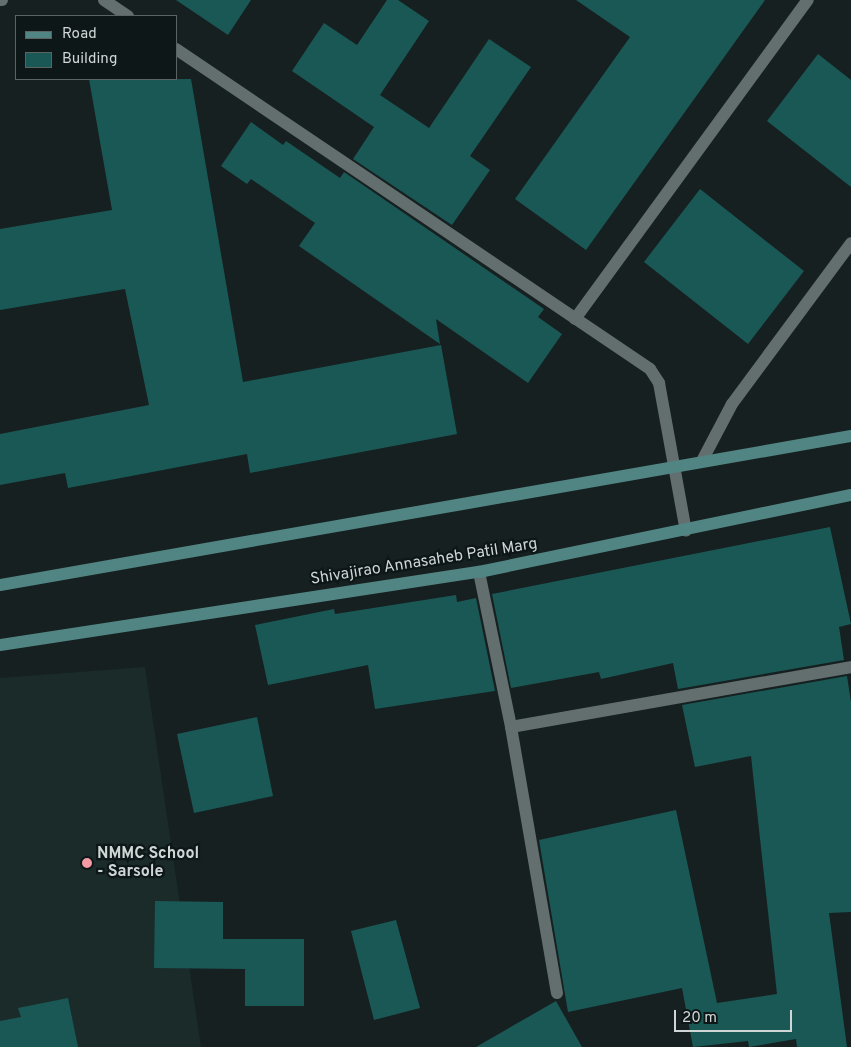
<!DOCTYPE html>
<style>
body{margin:0}
#map{position:relative;width:851px;height:1047px;overflow:hidden;background:#162020;font-family:Overpass,sans-serif}
div>[style]{position:absolute}
[style*='--x']{left:calc(var(--x)*1px);top:calc(var(--y)*1px);width:calc(var(--w)*1px);rotate:calc(var(--a)*1deg)}
.built>*{inset:0;background:#1a2b2a}
.building>*{inset:0;background:#1a5856}
.service>*{height:12px;margin:-6px;padding:0 6px;transform-origin:6px;border-radius:6px;background:#636f6e}
.minor>*{height:12px;margin:-6px;padding:0 6px;transform-origin:6px;border-radius:6px;background:#636f6e}
.secondary>*{height:12px;margin:-6px;padding:0 6px;transform-origin:6px;border-radius:6px;background:#518583}
.dots>*{width:14px;height:14px;translate:-50% -50%;box-sizing:border-box;border:2px solid #0d1717;border-radius:50%}
span{translate:-50% -50%;white-space:nowrap;text-align:center;line-height:1.15;-webkit-text-stroke:4.5px #0d1717;paint-order:stroke}
.street-label{font-size:16px;color:#d0d6d6}
.poi-label{font-size:16px;color:#d0d6d6;font-weight:700}
.left{translate:0 -50%;text-align:left}
.legend{position:absolute;left:15px;top:15px;width:162px;height:65px;box-sizing:border-box;background:#0d1717;border:1px solid #5b6363;margin:0;padding:6px 9px;list-style:none;font-size:15px;color:#d0d6d6}
.legend li{display:flex;align-items:center;gap:10px;height:25px}
.legend b{width:25px;border:1px solid #5b6363}
.scale{position:absolute;left:674px;top:1010px;width:118px;height:22px;box-sizing:border-box;border:2px solid #d0d6d6;border-top:0;padding-left:6px;font-size:15px;line-height:18px;white-space:nowrap;color:#d0d6d6;-webkit-text-stroke:4px #0d1717;paint-order:stroke}
</style>
<div id="map">
<div class="built">
<i style="clip-path:polygon(145px 667px,201px 1047px,0 1047px,0 678px)"></i>
</div>
<div class="building">
<i style="clip-path:polygon(176px 0,251px 0,228px 35px)"></i>
<i style="clip-path:polygon(387px 0,398px 0,429px 21px,380px 95px,429px 128px,489px 39px,531px 67px,470px 156px,490px 170px,452px 225px,353px 159px,374px 127px,292px 71px,324px 23px,357px 45px)"></i>
<i style="clip-path:polygon(576px 0,765px 0,586px 250px,515px 199px,630px 37px)"></i>
<i style="clip-path:polygon(818px 54px,851px 80px,851px 187px,767px 121px)"></i>
<i style="clip-path:polygon(89px 79px,191px 79px,243px 382px,441px 345px,457px 434px,250px 473px,247px 454px,68px 488px,65px 473px,0 485px,0 434px,149px 405px,125px 289px,0 310px,0 229px,112px 210px)"></i>
<i style="clip-path:polygon(251px 122px,283px 145px,286px 141px,340px 178px,344px 172px,544px 309px,538px 317px,562px 334px,528px 383px,436px 319px,440px 344px,299px 246px,315px 223px,251px 179px,247px 184px,221px 166px)"></i>
<i style="clip-path:polygon(700px 189px,804px 271px,748px 344px,644px 262px)"></i>
<i style="clip-path:polygon(830px 527px,851px 624px,839px 627px,844px 660px,678px 689px,673px 663px,601px 679px,599px 672px,511px 688px,492px 594px)"></i>
<i style="clip-path:polygon(456px 595px,457px 602px,476px 598px,495px 691px,375px 709px,368px 665px,268px 685px,255px 625px,334px 609px,335px 614px)"></i>
<i style="clip-path:polygon(847px 676px,851px 702px,851px 912px,829px 913px,847px 1047px,797px 1047px,796px 1039px,749px 1047px,748px 1041px,693px 1047px,682px 988px,568px 1012px,539px 840px,676px 810px,717px 1003px,777px 994px,751px 756px,695px 767px,682px 705px)"></i>
<i style="clip-path:polygon(257px 717px,273px 796px,194px 813px,177px 734px)"></i>
<i style="clip-path:polygon(155px 901px,223px 902px,223px 939px,304px 939px,304px 1006px,245px 1006px,245px 969px,154px 968px)"></i>
<i style="clip-path:polygon(396px 920px,420px 1008px,374px 1020px,351px 931px)"></i>
<i style="clip-path:polygon(68px 998px,78px 1047px,0 1047px,0 1021px,21px 1017px,18px 1008px)"></i>
<i style="clip-path:polygon(556px 1001px,582px 1047px,476px 1047px)"></i>
</div>
<div class="service">
<i style="--x:703;--y:459;--w:62;--a:-62.2"></i>
<i style="--x:732;--y:404;--w:200;--a:-53.5"></i>
</div>
<div class="minor">
<i style="--x:0;--y:0;--w:2;--a:0"></i>
<i style="--x:104;--y:0;--w:29;--a:34"></i>
<i style="--x:176;--y:49;--w:572;--a:34.02"></i>
<i style="--x:650;--y:369;--w:17;--a:57"></i>
<i style="--x:659;--y:383;--w:150;--a:79.7"></i>
<i style="--x:575;--y:319;--w:395;--a:-53.9"></i>
<i style="--x:479;--y:572;--w:158;--a:78.3"></i>
<i style="--x:511;--y:727;--w:270;--a:80.2"></i>
<i style="--x:511;--y:727;--w:345;--a:-10"></i>
</div>
<div class="secondary">
<i style="--x:0;--y:585;--w:864;--a:-9.93"></i>
<i style="--x:0;--y:645;--w:485;--a:-8.7"></i>
<i style="--x:479;--y:572;--w:380;--a:-11.7"></i>
</div>
<div class="dots">
<i style="left:87px;top:863px;background:#f49aa4"></i>
</div>
<div class="street-label">
<span style="left:424px;top:562px;rotate:-9deg">Shivajirao Annasaheb Patil Marg</span>
</div>
<div class="poi-label">
<span class="left" style="left:97px;top:863px">NMMC School<br>- Sarsole</span>
</div>
<ul class="legend">
<li><b style="height:6px;background:#518583"></b>Road</li>
<li><b style="height:14px;background:#1a5856"></b>Building</li>
</ul>
<div class="scale">20 m</div>
</div>
